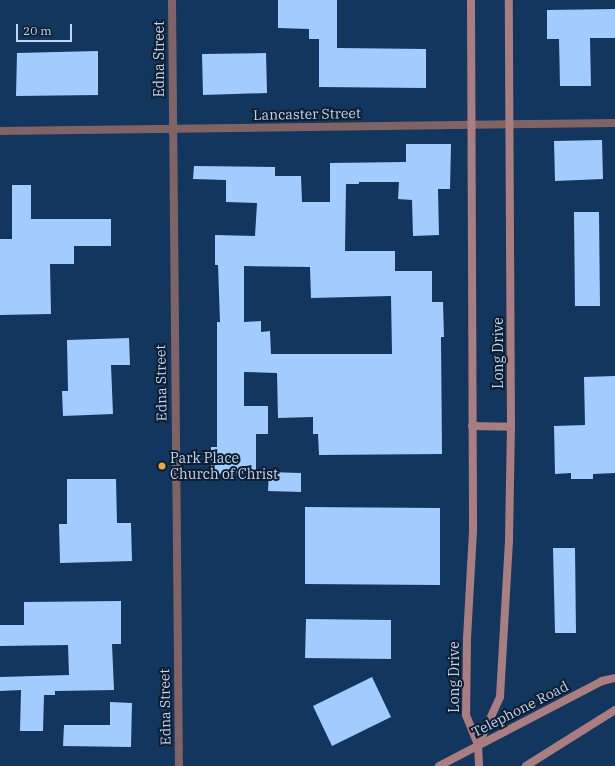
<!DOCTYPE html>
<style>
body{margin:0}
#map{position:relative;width:615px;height:766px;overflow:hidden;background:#12365e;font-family:"IBM Plex Serif",serif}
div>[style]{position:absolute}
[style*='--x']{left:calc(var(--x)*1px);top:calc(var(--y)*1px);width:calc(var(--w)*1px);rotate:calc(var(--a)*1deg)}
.building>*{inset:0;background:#a3ccfe}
.minor>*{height:8px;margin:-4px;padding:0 4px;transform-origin:4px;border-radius:4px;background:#806465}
.secondary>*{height:8px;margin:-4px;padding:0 4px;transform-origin:4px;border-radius:4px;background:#aa7d80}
.dots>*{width:11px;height:11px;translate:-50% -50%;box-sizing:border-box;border:2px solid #0e1d30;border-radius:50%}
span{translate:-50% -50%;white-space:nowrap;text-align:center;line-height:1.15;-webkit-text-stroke:4px #0e1d30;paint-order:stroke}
.street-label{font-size:14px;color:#c0d5ee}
.poi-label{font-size:14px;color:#c0d5ee}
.left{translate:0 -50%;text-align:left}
.scale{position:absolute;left:16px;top:24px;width:56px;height:18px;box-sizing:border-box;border:2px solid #c0d5ee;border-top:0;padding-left:5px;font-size:12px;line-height:14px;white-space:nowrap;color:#c0d5ee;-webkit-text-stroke:3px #0e1d30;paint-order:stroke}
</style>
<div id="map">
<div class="building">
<i style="clip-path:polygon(278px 0,337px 0,337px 48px,426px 49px,426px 88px,319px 87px,319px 39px,309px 39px,309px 29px,278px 28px)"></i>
<i style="clip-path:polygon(615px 9px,615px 38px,590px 38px,591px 86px,560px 86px,559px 39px,547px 39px,547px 10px)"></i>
<i style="clip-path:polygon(98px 51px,98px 95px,16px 96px,17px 53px)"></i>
<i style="clip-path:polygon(266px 53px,267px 93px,203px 95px,202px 54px)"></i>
<i style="clip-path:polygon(602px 140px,603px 179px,555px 181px,554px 141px)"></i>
<i style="clip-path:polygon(evenodd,406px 144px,451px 144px,450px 189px,438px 189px,439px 235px,413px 236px,412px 200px,398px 199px,399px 182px,359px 182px,359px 184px,346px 184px,345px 251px,395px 251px,395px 271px,432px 271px,432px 302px,443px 302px,444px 337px,441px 337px,442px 454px,319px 455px,318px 434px,313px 434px,313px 417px,278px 418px,277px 373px,244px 372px,244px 406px,268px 406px,268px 434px,256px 434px,256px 473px,211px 474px,211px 447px,217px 447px,217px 322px,220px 322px,218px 265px,215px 265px,215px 235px,255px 236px,257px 203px,226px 202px,226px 180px,193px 179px,194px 166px,275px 167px,275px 176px,301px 176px,302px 202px,330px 202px,330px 163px,406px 162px,406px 144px,244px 266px,310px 267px,311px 298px,391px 296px,392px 354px,271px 354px,270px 331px,261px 332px,261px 321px,244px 322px,244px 266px)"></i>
<i style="clip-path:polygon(12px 185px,31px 185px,31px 219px,111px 219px,111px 246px,74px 246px,74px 264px,50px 264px,51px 314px,0 315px,0 239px,12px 239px)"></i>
<i style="clip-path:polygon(574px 212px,599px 212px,600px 306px,575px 306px)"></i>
<i style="clip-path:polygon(129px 338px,130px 365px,111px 365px,113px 414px,63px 416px,62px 391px,68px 391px,67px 340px)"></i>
<i style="clip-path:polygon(615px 376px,615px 473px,593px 474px,593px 479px,571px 479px,571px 473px,555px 474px,554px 426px,585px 425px,584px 377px)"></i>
<i style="clip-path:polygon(269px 472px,301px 473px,301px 492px,268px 491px)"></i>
<i style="clip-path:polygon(67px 479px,116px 479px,117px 523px,131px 523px,132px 561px,60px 563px,59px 524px,67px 524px)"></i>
<i style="clip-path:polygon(305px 507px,440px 508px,440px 585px,305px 584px)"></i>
<i style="clip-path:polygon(553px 548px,575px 548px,576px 633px,555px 633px)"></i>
<i style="clip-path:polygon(121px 601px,121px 644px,112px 644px,114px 690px,55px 691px,55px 695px,44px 695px,43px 731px,20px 731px,21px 690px,0 691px,0 677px,69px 675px,68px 645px,0 646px,0 625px,24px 625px,24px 602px)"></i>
<i style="clip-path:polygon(306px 619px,391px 620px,391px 659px,305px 658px)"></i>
<i style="clip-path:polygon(372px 677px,391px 717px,332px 746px,313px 706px)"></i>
<i style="clip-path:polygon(110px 702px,132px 703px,131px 747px,63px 746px,64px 725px,110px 725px)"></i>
</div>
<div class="minor">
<i style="--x:172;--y:0;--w:766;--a:89.48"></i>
<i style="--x:0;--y:131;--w:615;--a:-0.75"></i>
</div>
<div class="secondary">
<i style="--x:471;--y:0;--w:531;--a:89.78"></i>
<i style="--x:473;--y:531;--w:107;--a:93.2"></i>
<i style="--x:467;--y:638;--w:77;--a:90.7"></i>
<i style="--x:466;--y:715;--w:32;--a:68"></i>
<i style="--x:478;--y:745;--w:21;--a:87"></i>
<i style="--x:472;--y:426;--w:39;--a:1"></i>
<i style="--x:478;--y:745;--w:53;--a:-65.4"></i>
<i style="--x:500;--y:697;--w:158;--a:-86.7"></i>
<i style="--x:509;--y:539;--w:112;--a:-89"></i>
<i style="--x:511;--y:427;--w:427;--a:-90.3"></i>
<i style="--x:439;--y:766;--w:184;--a:-27.5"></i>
<i style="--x:602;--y:681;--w:13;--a:-13"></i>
<i style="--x:526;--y:766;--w:105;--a:-32.2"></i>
</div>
<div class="dots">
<i style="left:162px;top:466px;background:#eea83c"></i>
</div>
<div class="street-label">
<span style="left:159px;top:59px;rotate:-90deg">Edna Street</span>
<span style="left:307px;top:114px;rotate:-1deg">Lancaster Street</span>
<span style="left:498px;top:353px;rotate:-90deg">Long Drive</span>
<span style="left:161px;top:383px;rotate:-91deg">Edna Street</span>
<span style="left:454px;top:677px;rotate:-90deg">Long Drive</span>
<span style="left:165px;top:707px;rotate:-91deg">Edna Street</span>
<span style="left:520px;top:709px;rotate:-27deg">Telephone Road</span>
</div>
<div class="poi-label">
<span class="left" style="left:170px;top:466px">Park Place<br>Church of Christ</span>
</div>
<div class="scale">20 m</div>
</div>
